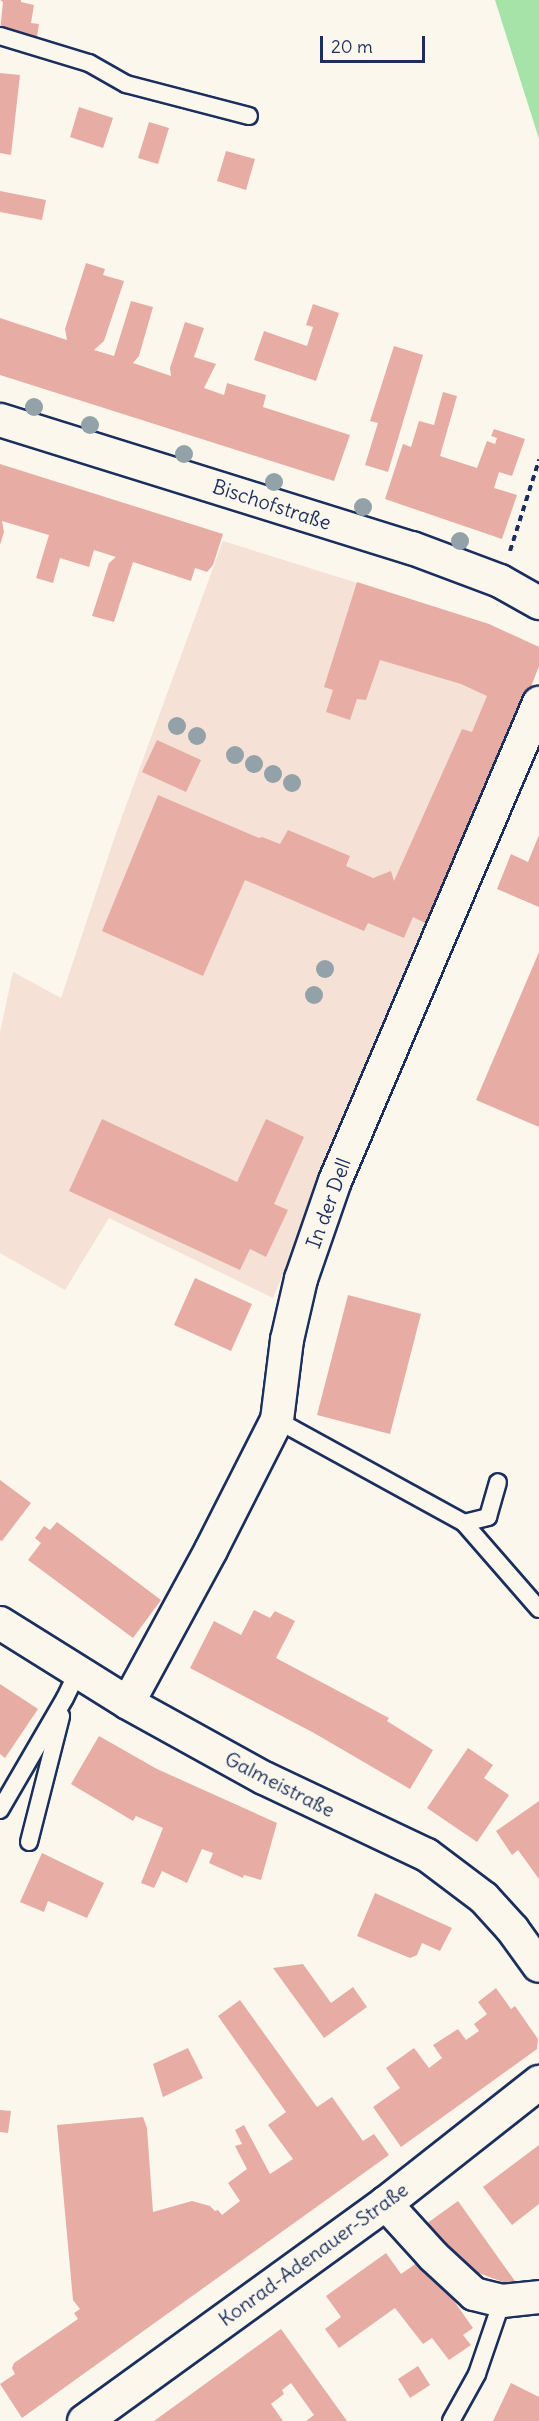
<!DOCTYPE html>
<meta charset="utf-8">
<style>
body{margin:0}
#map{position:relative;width:539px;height:2421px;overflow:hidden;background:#fbf7ec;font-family:Delius,sans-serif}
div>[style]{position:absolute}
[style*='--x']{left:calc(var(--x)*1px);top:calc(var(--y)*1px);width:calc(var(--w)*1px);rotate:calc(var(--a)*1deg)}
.built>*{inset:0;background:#f5e1d6}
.green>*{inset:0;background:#a6e3a9}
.building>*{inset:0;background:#e7ada4}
.path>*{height:4px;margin-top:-2px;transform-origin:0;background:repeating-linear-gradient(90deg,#1b2f5e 0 6px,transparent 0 10.5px)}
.roads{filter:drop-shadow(2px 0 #1b2f5e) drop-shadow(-2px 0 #1b2f5e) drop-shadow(0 2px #1b2f5e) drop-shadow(0 -2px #1b2f5e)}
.lane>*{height:16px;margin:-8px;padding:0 8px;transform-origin:8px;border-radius:8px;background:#fbf7ec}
.street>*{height:32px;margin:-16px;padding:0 16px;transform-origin:16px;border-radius:16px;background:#fbf7ec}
.secondary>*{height:33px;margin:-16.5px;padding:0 16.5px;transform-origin:16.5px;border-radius:16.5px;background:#fbf7ec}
.trees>*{width:18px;height:18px;margin:-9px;border-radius:50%;background:#93a2a8}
span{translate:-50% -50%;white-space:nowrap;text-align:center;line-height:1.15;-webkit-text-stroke:4.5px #fbf7ec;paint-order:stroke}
.street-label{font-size:20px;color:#1b2f5e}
.scale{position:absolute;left:320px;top:36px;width:105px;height:27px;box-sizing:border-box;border:3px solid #1b2f5e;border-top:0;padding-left:8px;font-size:18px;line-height:21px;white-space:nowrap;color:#1b2f5e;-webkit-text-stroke:4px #fbf7ec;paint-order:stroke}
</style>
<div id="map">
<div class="built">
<i style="clip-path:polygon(223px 541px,489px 624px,539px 647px,539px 666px,273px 1298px,109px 1218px,65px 1290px,0 1253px,0 1032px,13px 972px,61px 998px,116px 833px)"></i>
</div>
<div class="green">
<i style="clip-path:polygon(495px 0,539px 0,539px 139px)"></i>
</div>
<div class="building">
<i style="clip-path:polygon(0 0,21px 0,21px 2px,34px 5px,31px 23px,39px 24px,36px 43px,0 32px,3px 2px)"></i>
<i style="clip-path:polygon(0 73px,20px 75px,11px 155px,0 153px)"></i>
<i style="clip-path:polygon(79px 107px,113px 118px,103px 148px,70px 137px)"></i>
<i style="clip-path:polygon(149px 122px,169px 128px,158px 164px,138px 158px)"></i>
<i style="clip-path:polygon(226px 151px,255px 159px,246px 190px,217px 181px)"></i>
<i style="clip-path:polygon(0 191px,46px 200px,42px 220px,0 212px)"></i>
<i style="clip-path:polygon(86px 263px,105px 269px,103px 275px,124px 281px,104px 341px,94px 350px,114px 356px,131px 301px,153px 307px,139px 356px,133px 363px,171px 376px,170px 368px,185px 322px,204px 328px,194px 357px,216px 364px,204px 388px,224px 395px,227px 383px,266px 395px,263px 407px,350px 435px,334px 481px,0 375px,0 318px,67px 340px,65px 329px)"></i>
<i style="clip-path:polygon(313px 304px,339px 313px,316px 381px,254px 360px,264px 331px,307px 346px,313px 327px,306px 325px)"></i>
<i style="clip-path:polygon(394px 346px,423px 355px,388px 472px,365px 465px,378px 423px,370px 421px)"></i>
<i style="clip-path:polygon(443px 392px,457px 396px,440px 456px,477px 468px,487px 441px,495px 444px,497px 438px,491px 436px,494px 429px,525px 439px,512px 476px,499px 472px,494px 488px,517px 495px,502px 539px,385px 499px,403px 444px,411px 447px,419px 421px,434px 425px)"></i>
<i style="clip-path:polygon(0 464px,223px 534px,213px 565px,207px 572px,195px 568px,191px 581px,133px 562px,114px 622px,92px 616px,109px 563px,116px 557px,94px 550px,89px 567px,60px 558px,53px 583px,36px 578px,49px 535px,2px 521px,4px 532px,0 545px)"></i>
<i style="clip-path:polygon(357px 582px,489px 624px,539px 647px,539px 666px,524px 705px,431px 926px,413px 917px,404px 938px,368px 923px,364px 931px,245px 880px,203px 976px,102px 931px,158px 795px,259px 838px,262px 837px,280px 844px,288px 830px,350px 856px,346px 866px,373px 878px,391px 871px,394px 881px,462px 729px,472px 732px,487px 696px,461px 684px,380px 660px,366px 700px,357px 699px,350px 720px,326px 712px,333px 690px,324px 687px)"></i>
<i style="clip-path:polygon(157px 740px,201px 760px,186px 792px,142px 772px)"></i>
<i style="clip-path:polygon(539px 835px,539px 907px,497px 889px,511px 854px,528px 862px)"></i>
<i style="clip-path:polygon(539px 952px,539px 1127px,476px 1100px)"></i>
<i style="clip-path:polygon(102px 1119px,237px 1182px,266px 1119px,304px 1137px,274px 1204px,288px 1210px,266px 1257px,250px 1249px,240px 1270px,69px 1191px)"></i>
<i style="clip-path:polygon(195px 1278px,252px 1304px,231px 1351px,174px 1325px)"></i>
<i style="clip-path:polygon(348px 1295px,421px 1314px,390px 1434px,317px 1415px)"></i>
<i style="clip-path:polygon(0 1480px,31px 1503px,2px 1541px,0 1540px)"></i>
<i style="clip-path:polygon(57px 1522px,161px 1600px,133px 1638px,28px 1560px,41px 1543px,35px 1538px,44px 1526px,50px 1530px)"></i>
<i style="clip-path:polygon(254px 1610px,270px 1618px,275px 1611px,295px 1621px,276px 1658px,389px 1718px,387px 1721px,433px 1750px,410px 1789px,314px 1733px,190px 1668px,214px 1621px,241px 1635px)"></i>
<i style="clip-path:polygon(0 1684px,38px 1709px,5px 1758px,0 1754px)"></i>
<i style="clip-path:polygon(99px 1736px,157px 1769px,277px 1823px,261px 1880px,244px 1875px,243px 1878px,209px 1863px,213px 1853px,202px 1849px,187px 1883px,162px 1871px,154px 1888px,141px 1883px,163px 1828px,136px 1816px,133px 1821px,71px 1784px)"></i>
<i style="clip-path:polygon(468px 1748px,493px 1765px,484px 1778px,509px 1795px,477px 1842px,427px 1808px)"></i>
<i style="clip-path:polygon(539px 1801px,539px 1879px,518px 1850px,512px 1855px,496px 1831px)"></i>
<i style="clip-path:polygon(42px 1853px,104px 1883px,87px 1918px,48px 1901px,44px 1912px,20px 1902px)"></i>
<i style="clip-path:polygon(375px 1893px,452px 1928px,440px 1951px,422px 1943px,417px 1955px,410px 1958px,357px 1936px)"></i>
<i style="clip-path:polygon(303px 1964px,331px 2003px,353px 1987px,367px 2007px,324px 2038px,273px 1968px)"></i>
<i style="clip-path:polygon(496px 1988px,511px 2009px,515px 2006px,538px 2039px,537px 2049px,401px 2147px,373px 2107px,400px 2088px,386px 2068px,414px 2048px,429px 2068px,442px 2058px,433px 2045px,458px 2029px,466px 2040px,479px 2031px,474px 2024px,487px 2014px,478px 2002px)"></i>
<i style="clip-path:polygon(240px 2000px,317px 2107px,332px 2097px,363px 2141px,374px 2134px,389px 2155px,22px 2418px,0 2384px,15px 2374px,12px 2368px,14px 2363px,78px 2319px,74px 2313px,80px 2309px,73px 2300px,57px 2125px,143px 2117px,147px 2128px,153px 2212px,192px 2201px,210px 2206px,215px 2211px,218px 2210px,222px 2215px,240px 2201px,228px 2183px,247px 2169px,235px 2146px,242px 2144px,235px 2130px,244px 2125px,270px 2174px,293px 2159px,268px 2125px,286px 2112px,218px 2016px)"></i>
<i style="clip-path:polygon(188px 2048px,203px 2078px,163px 2097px,153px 2064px)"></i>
<i style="clip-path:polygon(0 2110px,11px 2111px,8px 2133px,0 2132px)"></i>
<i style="clip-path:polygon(539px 2145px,539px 2204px,512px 2225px,483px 2187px)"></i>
<i style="clip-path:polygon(458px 2201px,517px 2284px,508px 2284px,468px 2269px,451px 2256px,426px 2224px)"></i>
<i style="clip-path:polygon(386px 2253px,401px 2274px,424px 2258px,473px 2328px,463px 2335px,471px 2345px,449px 2360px,432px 2338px,423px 2344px,395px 2308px,339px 2348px,325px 2329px,341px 2317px,326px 2296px)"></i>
<i style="clip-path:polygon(281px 2329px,347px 2421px,306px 2421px,314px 2415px,291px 2383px,282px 2390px,284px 2394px,271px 2404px,283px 2421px,154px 2421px)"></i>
<i style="clip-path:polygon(418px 2366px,430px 2385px,410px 2398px,398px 2379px)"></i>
<i style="clip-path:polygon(511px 2383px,539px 2397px,539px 2421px,493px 2421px)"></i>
</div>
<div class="path">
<i style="--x:510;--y:551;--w:96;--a:-72.3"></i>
</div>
<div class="roads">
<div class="lane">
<i style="--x:0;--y:36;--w:93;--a:16.9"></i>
<i style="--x:89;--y:63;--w:43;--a:29.6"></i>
<i style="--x:126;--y:84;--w:127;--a:14.6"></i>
<i style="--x:277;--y:1420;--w:213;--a:28.8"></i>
<i style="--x:464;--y:1523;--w:114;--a:48.9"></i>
<i style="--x:464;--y:1523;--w:25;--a:-14"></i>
<i style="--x:488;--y:1517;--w:36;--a:-74"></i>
<i style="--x:0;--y:1810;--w:129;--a:-59.9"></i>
<i style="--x:65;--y:1698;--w:30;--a:-64"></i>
<i style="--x:29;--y:1842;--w:130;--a:-75.7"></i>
<i style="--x:451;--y:2421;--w:54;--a:-61"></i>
<i style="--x:477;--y:2374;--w:77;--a:-71.1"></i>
</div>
<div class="street">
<i style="--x:0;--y:420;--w:431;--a:17.3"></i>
<i style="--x:412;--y:548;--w:94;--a:20.6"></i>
<i style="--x:500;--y:581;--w:45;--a:29.4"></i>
<i style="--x:0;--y:1623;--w:151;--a:32"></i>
<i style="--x:128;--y:1703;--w:155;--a:28.9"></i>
<i style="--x:264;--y:1778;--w:180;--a:25.3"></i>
<i style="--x:427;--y:1855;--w:71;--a:37"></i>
<i style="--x:484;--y:1898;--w:43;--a:47.8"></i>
<i style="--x:513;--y:1930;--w:44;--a:54.2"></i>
<i style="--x:128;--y:1703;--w:174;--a:-61.5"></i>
<i style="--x:211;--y:1550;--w:146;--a:-63.1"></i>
<i style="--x:277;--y:1420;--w:81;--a:-82.9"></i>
<i style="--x:287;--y:1340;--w:63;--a:-77.1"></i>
<i style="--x:301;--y:1279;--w:104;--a:-70.9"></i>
<i style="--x:335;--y:1181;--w:520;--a:-66.89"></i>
<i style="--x:385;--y:2203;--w:72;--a:47.8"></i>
<i style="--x:433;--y:2256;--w:56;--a:42.8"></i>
<i style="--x:474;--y:2294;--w:29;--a:14"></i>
<i style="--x:502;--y:2301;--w:37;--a:-6"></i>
</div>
<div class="secondary">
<i style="--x:84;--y:2421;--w:372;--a:-35.9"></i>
<i style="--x:385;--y:2203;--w:196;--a:-38.2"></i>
</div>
</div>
<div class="trees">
<i style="left:34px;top:407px"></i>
<i style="left:90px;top:425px"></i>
<i style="left:184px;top:454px"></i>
<i style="left:274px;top:482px"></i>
<i style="left:363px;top:507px"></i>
<i style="left:460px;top:541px"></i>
<i style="left:177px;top:726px"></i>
<i style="left:197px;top:736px"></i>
<i style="left:235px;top:755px"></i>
<i style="left:254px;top:764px"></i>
<i style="left:273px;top:774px"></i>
<i style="left:292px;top:783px"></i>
<i style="left:325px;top:969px"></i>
<i style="left:314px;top:995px"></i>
</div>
<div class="street-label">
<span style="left:272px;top:504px;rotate:18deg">Bischofstraße</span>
<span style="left:328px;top:1203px;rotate:-70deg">In der Dell</span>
<span style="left:280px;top:1784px;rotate:27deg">Galmeistraße</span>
<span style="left:313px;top:2254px;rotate:-36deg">Konrad-Adenauer-Straße</span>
</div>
<div class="scale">20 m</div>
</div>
